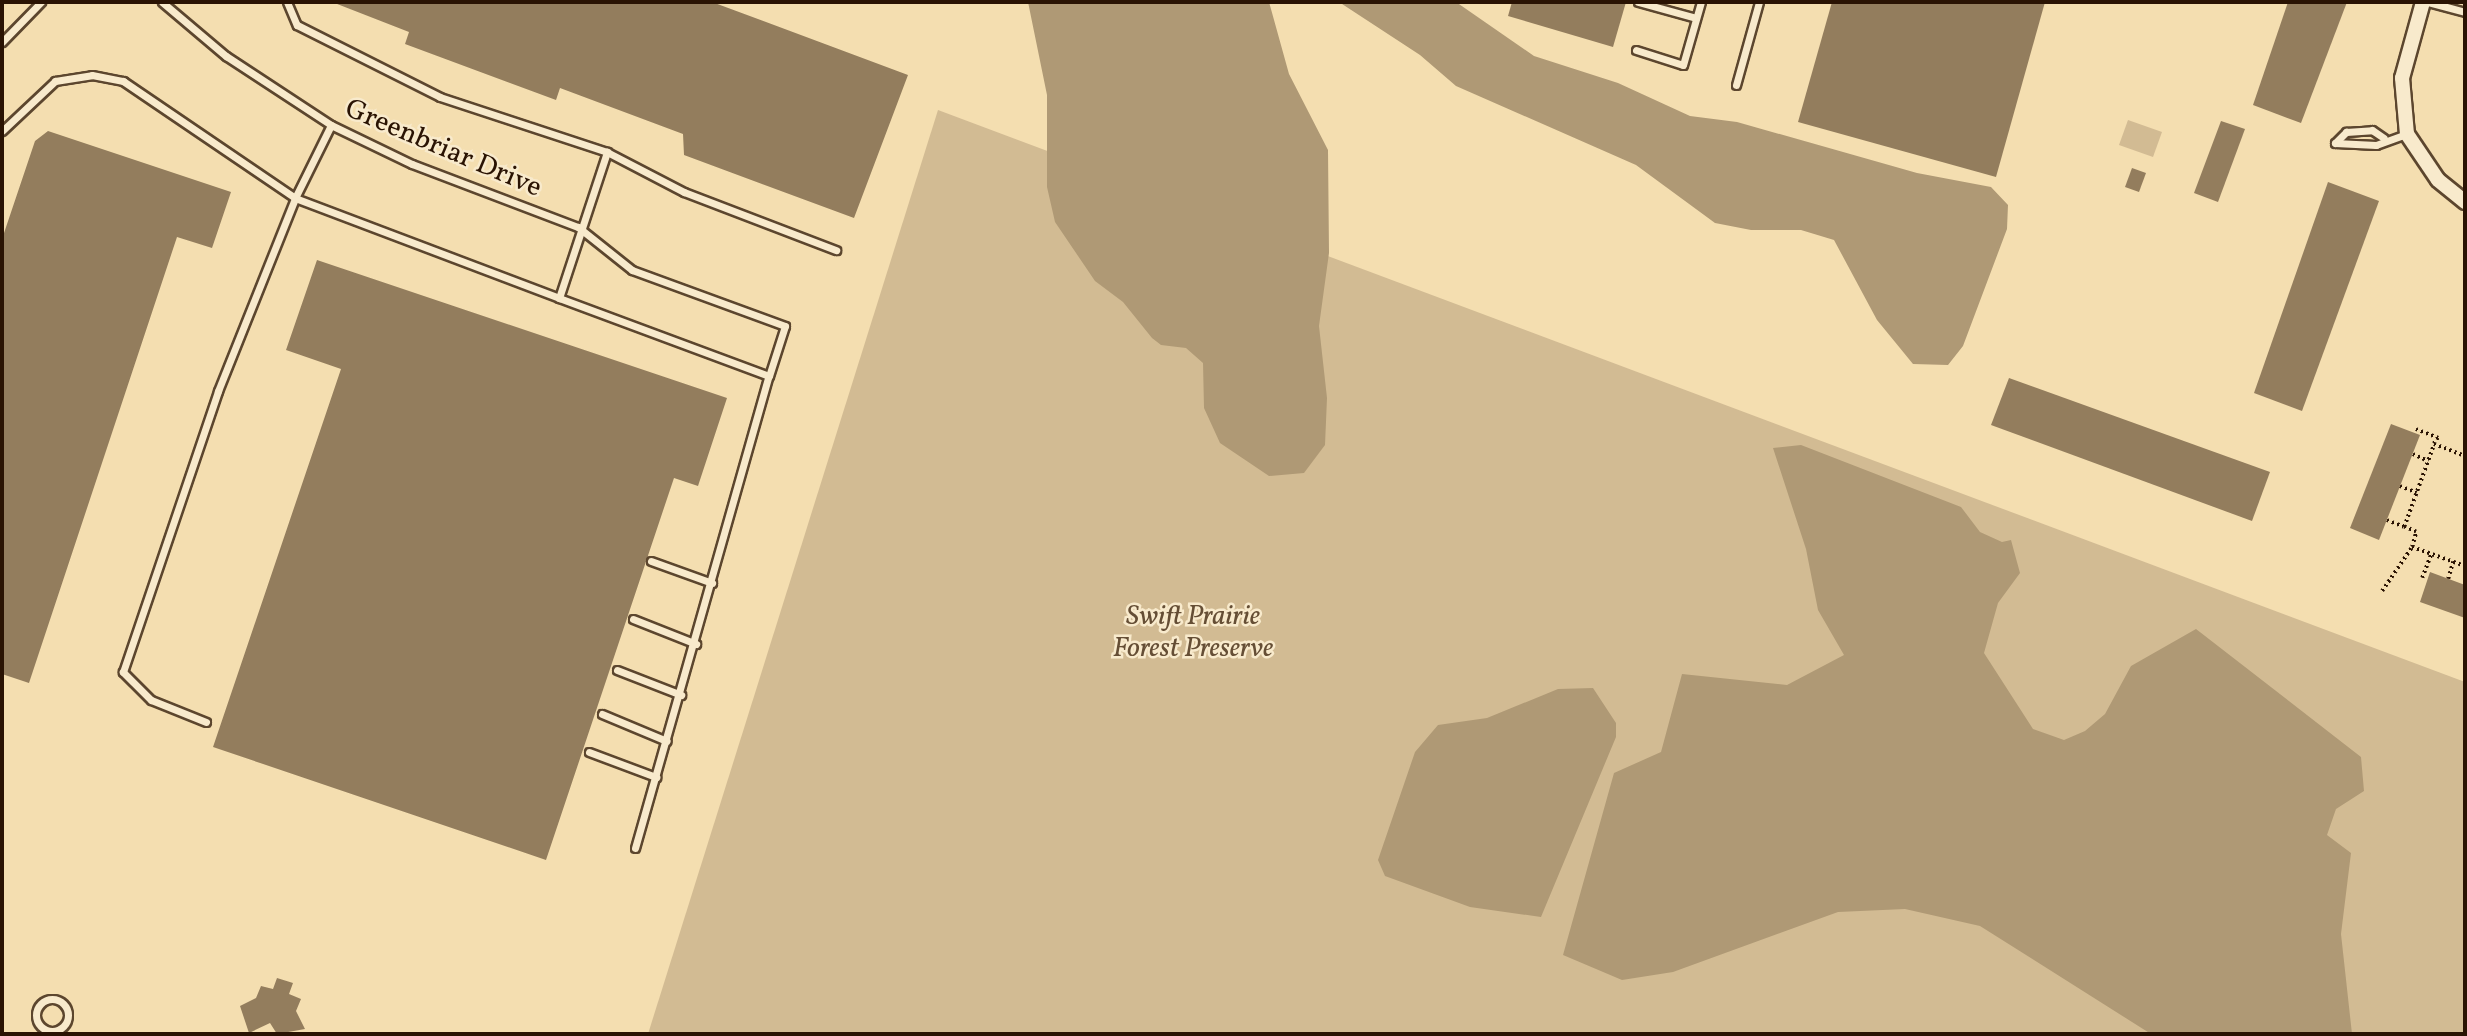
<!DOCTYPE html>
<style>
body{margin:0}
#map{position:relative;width:2467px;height:1036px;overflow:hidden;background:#f4deb0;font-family:Vollkorn,serif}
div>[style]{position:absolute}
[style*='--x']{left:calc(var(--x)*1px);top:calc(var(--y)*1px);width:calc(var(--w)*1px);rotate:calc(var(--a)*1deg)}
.green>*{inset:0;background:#d2bb93}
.water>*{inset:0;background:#af9975}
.building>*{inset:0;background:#937d5d}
.path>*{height:3.5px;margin-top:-1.75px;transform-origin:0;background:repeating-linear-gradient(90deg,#2a1303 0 2px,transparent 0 5.5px)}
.roads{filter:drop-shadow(2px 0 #5c462e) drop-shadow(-2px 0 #5c462e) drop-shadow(0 2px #5c462e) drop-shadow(0 -2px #5c462e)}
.lane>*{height:7px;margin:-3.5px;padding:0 3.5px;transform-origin:3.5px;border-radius:3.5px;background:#f8eacc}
.lane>.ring{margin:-3.5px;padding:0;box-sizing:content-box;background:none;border:7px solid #f8eacc;border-radius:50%}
.street>*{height:14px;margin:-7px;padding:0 7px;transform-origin:7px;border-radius:7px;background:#f8eacc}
span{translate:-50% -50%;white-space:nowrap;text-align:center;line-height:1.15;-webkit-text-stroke:5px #f8eacc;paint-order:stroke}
.street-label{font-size:28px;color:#2a1303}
.park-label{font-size:28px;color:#654e35;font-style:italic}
.frame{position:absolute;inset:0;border:4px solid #2a1303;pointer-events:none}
</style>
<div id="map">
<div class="green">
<i style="clip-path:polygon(938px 110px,2465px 682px,2465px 1034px,648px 1034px)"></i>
<i style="clip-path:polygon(2128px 120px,2162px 132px,2153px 157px,2119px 145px)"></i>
</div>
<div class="water">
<i style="clip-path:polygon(1028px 2px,1269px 2px,1289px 74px,1328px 150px,1329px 253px,1319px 326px,1327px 398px,1325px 445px,1304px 473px,1269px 476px,1220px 443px,1204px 408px,1203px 363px,1186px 348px,1161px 345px,1152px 338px,1123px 302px,1095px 281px,1055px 222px,1047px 187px,1047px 95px)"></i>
<i style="clip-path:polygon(1339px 2px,1456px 2px,1534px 56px,1618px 83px,1690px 116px,1737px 122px,1917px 173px,1991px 187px,2008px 205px,2007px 229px,1963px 346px,1948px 365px,1913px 364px,1877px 320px,1834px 240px,1801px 230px,1751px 230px,1715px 223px,1636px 165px,1456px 86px,1420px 55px)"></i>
<i style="clip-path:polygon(1801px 445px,1961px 507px,1980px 532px,2002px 542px,2011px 540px,2020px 573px,1998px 603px,1984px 653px,2033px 729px,2064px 740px,2085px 731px,2105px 714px,2131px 666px,2196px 629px,2361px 757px,2364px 791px,2336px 809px,2327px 835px,2351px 853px,2341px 934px,2352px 1034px,2151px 1034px,1980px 926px,1905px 909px,1838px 912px,1673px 972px,1622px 980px,1563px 955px,1614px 773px,1661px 752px,1682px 674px,1787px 685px,1844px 655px,1818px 610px,1806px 549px,1773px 448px)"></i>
<i style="clip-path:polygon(1593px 688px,1616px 723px,1616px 737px,1541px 917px,1470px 907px,1385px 876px,1378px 860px,1415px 752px,1438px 725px,1487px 718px,1558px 689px)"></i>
</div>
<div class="building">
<i style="clip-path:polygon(332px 2px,712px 2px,908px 75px,854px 218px,684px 155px,683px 134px,560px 88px,556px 100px,405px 44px,409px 32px)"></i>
<i style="clip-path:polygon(1512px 2px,1626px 2px,1613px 47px,1508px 16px)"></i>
<i style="clip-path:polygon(1832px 2px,2045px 2px,1996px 177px,1798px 122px)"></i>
<i style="clip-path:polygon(2288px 2px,2347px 2px,2301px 123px,2253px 105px)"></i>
<i style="clip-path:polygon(2221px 121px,2245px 129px,2218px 202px,2194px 193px)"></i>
<i style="clip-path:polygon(48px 131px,231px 192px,212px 248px,177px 237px,29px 683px,2px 674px,2px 239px,35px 141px)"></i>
<i style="clip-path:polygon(2132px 168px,2146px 173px,2139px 192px,2125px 187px)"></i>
<i style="clip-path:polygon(2328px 182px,2379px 201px,2302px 411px,2254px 393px)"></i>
<i style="clip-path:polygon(317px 260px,727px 398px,698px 486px,674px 478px,546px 860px,213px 747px,341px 369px,286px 350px)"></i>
<i style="clip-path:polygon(2009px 378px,2270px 472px,2252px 521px,1991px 425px)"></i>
<i style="clip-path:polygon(2391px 424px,2420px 435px,2379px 540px,2350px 528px)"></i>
<i style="clip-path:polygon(2430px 572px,2465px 585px,2465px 618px,2420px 602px)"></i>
<i style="clip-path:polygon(277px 978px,293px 983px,289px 994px,301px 999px,296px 1011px,305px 1029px,277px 1034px,270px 1023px,249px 1033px,240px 1006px,256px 998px,261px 986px,273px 989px)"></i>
</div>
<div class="path">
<i style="--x:2416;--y:429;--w:24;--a:22"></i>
<i style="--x:2438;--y:438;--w:7;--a:124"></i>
<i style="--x:2413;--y:454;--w:17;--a:25"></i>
<i style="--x:2400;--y:486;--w:18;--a:22"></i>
<i style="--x:2387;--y:520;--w:18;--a:22"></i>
<i style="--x:2412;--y:547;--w:56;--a:19.7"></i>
<i style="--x:2422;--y:578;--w:26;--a:-69"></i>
<i style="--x:2448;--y:579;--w:18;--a:-74"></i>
<i style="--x:2382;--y:591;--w:53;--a:-55.7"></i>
<i style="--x:2412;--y:547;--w:16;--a:-75"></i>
<i style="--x:2416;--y:532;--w:13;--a:-157"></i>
<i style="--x:2404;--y:527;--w:88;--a:-70.1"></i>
<i style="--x:2434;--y:444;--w:33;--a:21"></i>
</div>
<div class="roads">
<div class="lane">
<i style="--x:162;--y:2;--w:84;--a:40.2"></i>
<i style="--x:226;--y:56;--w:126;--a:33.3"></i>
<i style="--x:331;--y:125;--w:90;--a:25.7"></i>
<i style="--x:412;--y:164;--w:178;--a:20.8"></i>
<i style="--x:578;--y:227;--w:69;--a:38.5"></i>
<i style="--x:632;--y:270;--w:163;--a:20.1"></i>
<i style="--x:785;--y:326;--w:52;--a:107.7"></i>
<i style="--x:769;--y:376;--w:224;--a:-159.6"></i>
<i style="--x:287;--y:2;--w:25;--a:67"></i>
<i style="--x:297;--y:25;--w:160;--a:26.7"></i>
<i style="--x:440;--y:97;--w:176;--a:18.2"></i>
<i style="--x:607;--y:152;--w:87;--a:27.5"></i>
<i style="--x:684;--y:192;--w:163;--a:20.9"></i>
<i style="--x:1638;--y:2;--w:60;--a:15.4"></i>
<i style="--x:2428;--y:2;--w:38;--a:15"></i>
<i style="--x:2;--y:42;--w:56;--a:-45.7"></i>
<i style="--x:1636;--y:50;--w:49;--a:17.7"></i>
<i style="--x:1683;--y:65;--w:66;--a:-74.1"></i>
<i style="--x:1736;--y:85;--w:86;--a:-74.5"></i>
<i style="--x:2;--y:131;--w:73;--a:-43.3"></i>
<i style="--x:55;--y:81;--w:37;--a:-9"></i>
<i style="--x:92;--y:75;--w:32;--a:11"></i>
<i style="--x:123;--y:81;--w:208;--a:34.2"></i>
<i style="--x:295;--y:198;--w:81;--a:-63.7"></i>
<i style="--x:2335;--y:143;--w:41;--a:2.8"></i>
<i style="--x:2376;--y:145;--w:33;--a:-20"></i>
<i style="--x:2335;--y:143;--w:16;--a:-45"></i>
<i style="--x:2346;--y:132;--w:26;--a:-4"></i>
<i style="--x:2372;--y:130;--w:14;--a:34"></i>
<i style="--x:651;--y:561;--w:65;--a:19.8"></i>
<i style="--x:633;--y:619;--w:68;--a:21.6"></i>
<i style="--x:617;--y:670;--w:69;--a:21.3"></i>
<i style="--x:602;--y:714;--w:70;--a:22.6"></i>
<i style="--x:206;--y:722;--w:59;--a:-158.2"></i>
<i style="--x:151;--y:700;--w:40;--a:-135"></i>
<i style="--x:123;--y:672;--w:297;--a:-71.3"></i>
<i style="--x:218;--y:391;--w:208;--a:-68.2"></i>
<i style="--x:295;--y:198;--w:282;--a:20.7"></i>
<i style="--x:559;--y:298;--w:154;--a:-71.8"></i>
<i style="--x:589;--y:752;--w:72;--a:20.5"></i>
<i style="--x:635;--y:848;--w:491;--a:-74.2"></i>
<i class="ring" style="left:36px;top:999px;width:25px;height:25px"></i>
</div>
<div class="street">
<i style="--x:2423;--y:2;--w:79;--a:105.4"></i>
<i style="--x:2402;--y:78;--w:56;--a:84.9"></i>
<i style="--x:2407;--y:134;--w:55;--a:56"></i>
<i style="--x:2438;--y:180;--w:35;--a:39"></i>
</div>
</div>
<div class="street-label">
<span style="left:443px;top:149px;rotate:23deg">Greenbriar Drive</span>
</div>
<div class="park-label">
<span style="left:1193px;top:633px">Swift Prairie<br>Forest Preserve</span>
</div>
<div class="frame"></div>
</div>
